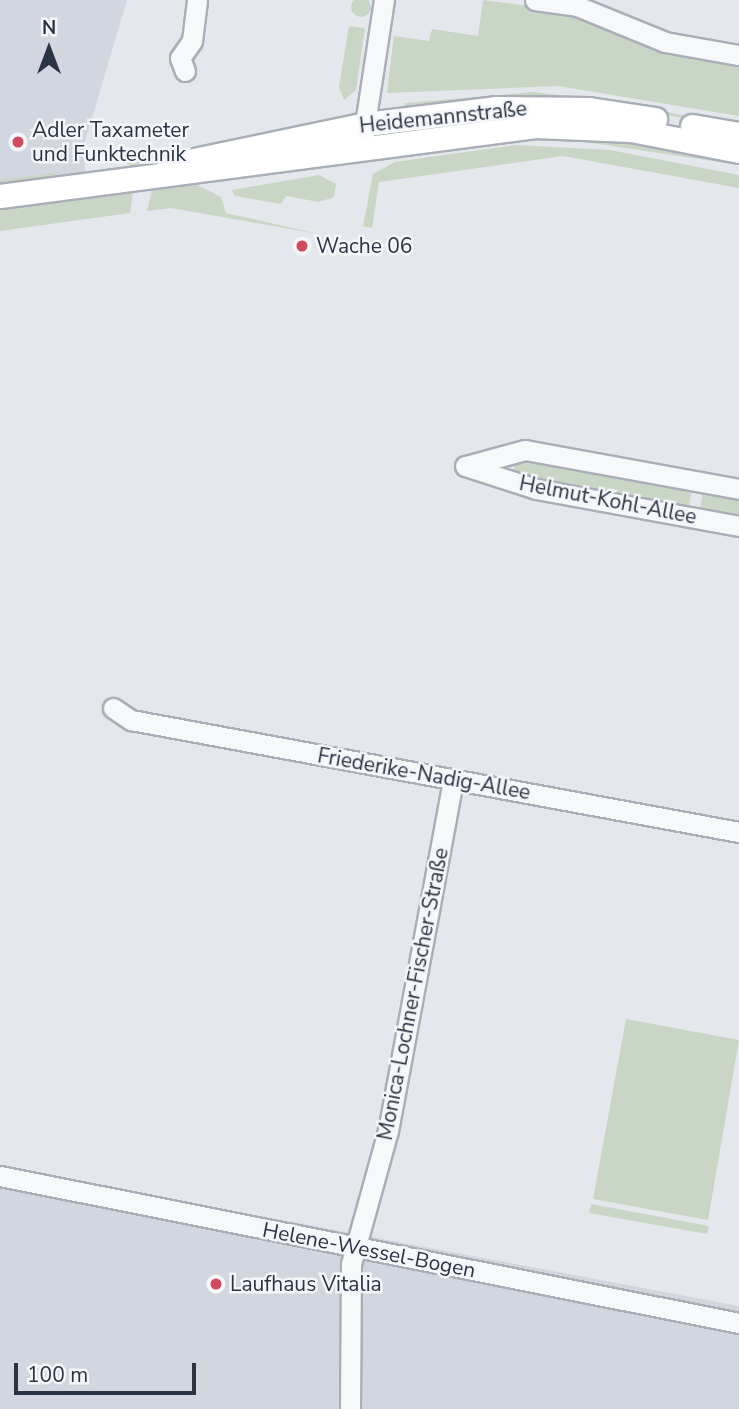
<!DOCTYPE html>
<meta charset="utf-8">
<style>
body{margin:0}
#map{position:relative;width:739px;height:1409px;overflow:hidden;background:#e4e7ec;font-family:"Nunito Sans",sans-serif}
div>[style]{position:absolute}
[style*='--x']{left:calc(var(--x)*1px);top:calc(var(--y)*1px);width:calc(var(--w)*1px);rotate:calc(var(--a)*1deg)}
.built>*{inset:0;background:#d2d6de}
.green>*{inset:0;background:#c9d6c5}
.round{border-radius:50%}
.roads{filter:drop-shadow(2px 0 #a9aeb7) drop-shadow(-2px 0 #a9aeb7) drop-shadow(0 2px #a9aeb7) drop-shadow(0 -2px #a9aeb7)}
.minor>*{height:19px;margin:-9.5px;padding:0 9.5px;transform-origin:9.5px;border-radius:9.5px;background:#f7f8fa}
.major>*{height:23px;margin:-11.5px;padding:0 11.5px;transform-origin:11.5px;border-radius:11.5px;background:#fff}
.dots>*{width:19px;height:19px;translate:-50% -50%;box-sizing:border-box;border:4px solid #f4f6f9;border-radius:50%}
span{translate:-50% -50%;white-space:nowrap;text-align:center;line-height:1.15;-webkit-text-stroke:5px #f4f6f9;paint-order:stroke}
.street-label{font-size:21px;color:#2b3445}
.poi-label{font-size:21px;color:#2b3445}
.left{translate:0 -50%;text-align:left}
.north{position:absolute;left:14px;top:14px;width:70px;height:70px;-webkit-text-stroke:5px #f4f6f9;paint-order:stroke;rotate:0deg;font-size:19px;font-weight:700;line-height:28px;text-align:center;color:#2b3445}
.north::after{content:'';display:block;margin:auto;width:24px;height:32px;background:#2b3445;clip-path:polygon(50% 0,100% 100%,50% 72%,0 100%)}
.scale{position:absolute;left:14px;top:1363px;width:182px;height:32px;box-sizing:border-box;border:4px solid #2b3445;border-top:0;padding-left:9px;font-size:21px;line-height:24px;white-space:nowrap;color:#2b3445;-webkit-text-stroke:5px #f4f6f9;paint-order:stroke}
</style>
<div id="map">
<div class="built">
<i style="clip-path:polygon(0 0,127px 0,84px 145px,85px 182px,0 194px)"></i>
<i style="clip-path:polygon(0 1167px,739px 1306px,739px 1409px,0 1409px)"></i>
</div>
<div class="green">
<i class="round" style="left:351px;top:-3px;width:20px;height:20px"></i>
<i style="clip-path:polygon(483px 0,573px 12px,739px 62px,739px 116px,558px 86px,387px 93px,394px 36px,429px 41px,432px 29px,478px 36px)"></i>
<i style="clip-path:polygon(349px 26px,365px 28px,356px 90px,344px 100px,339px 87px)"></i>
<i style="clip-path:polygon(533px 92px,637px 105px,739px 128px,611px 105px,483px 98px,404px 107px,405px 103px)"></i>
<i style="clip-path:polygon(600px 134px,739px 159px,739px 165px,545px 136px)"></i>
<i style="clip-path:polygon(193px 145px,131px 166px,123px 161px)"></i>
<i style="clip-path:polygon(516px 145px,610px 150px,739px 175px,739px 188px,563px 156px,379px 182px,372px 228px,363px 226px,373px 174px,395px 162px)"></i>
<i style="clip-path:polygon(55px 173px,58px 176px,0 184px,0 180px)"></i>
<i style="clip-path:polygon(319px 175px,336px 184px,334px 197px,319px 202px,286px 196px,281px 204px,235px 196px,232px 190px)"></i>
<i style="clip-path:polygon(197px 185px,221px 197px,226px 213px,319px 234px,171px 208px,147px 211px,152px 190px)"></i>
<i style="clip-path:polygon(133px 193px,130px 213px,0 231px,0 210px)"></i>
<i style="clip-path:polygon(522px 457px,692px 489px,688px 509px,515px 477px,513px 458px)"></i>
<i style="clip-path:polygon(703px 491px,739px 497px,739px 518px,700px 511px)"></i>
<i style="clip-path:polygon(626px 1019px,739px 1040px,708px 1220px,593px 1199px)"></i>
<i style="clip-path:polygon(591px 1204px,709px 1226px,707px 1234px,589px 1213px)"></i>
</div>
<div class="roads">
<div class="minor">
<i style="--x:535;--y:0;--w:42;--a:8.1"></i>
<i style="--x:577;--y:6;--w:95;--a:22.2"></i>
<i style="--x:665;--y:42;--w:75;--a:10"></i>
<i style="--x:185;--y:71;--w:14;--a:-111"></i>
<i style="--x:180;--y:58;--w:21;--a:-55"></i>
<i style="--x:192;--y:41;--w:41;--a:-83"></i>
<i style="--x:363;--y:137;--w:139;--a:-81.3"></i>
<i style="--x:465;--y:466;--w:75;--a:17.9"></i>
<i style="--x:536;--y:489;--w:206;--a:10.3"></i>
<i style="--x:466;--y:466;--w:61;--a:-15.2"></i>
<i style="--x:525;--y:450;--w:218;--a:10.3"></i>
<i style="--x:113;--y:708;--w:22;--a:34"></i>
<i style="--x:131;--y:720;--w:618;--a:10.44"></i>
<i style="--x:0;--y:1176;--w:753;--a:11.25"></i>
<i style="--x:350;--y:1409;--w:145;--a:-89.6"></i>
<i style="--x:351;--y:1264;--w:138;--a:-74.5"></i>
<i style="--x:388;--y:1131;--w:358;--a:-79.5"></i>
</div>
<div class="major">
<i style="--x:692;--y:126;--w:48;--a:9.7"></i>
<i style="--x:170;--y:165;--w:200;--a:-11.8"></i>
<i style="--x:366;--y:124;--w:132;--a:-7"></i>
<i style="--x:497;--y:108;--w:92;--a:0.6"></i>
<i style="--x:589;--y:109;--w:67;--a:8.6"></i>
<i style="--x:0;--y:196;--w:540;--a:-7.45"></i>
<i style="--x:535;--y:126;--w:96;--a:2.4"></i>
<i style="--x:631;--y:130;--w:110;--a:11"></i>
</div>
</div>
<div class="dots">
<i style="left:18px;top:142px;background:#d1495b"></i>
<i style="left:302px;top:246px;background:#d1495b"></i>
<i style="left:216px;top:1284px;background:#d1495b"></i>
</div>
<div class="street-label">
<span style="left:443px;top:117px;rotate:-6deg">Heidemannstraße</span>
<span style="left:608px;top:500px;rotate:11deg">Helmut-Kohl-Allee</span>
<span style="left:424px;top:774px;rotate:10deg">Friederike-Nadig-Allee</span>
<span style="left:413px;top:994px;rotate:-79deg">Monica-Lochner-Fischer-Straße</span>
<span style="left:369px;top:1250px;rotate:11deg">Helene-Wessel-Bogen</span>
</div>
<div class="poi-label">
<span class="left" style="left:32px;top:142px">Adler Taxameter<br>und Funktechnik</span>
<span class="left" style="left:316px;top:246px">Wache 06</span>
<span class="left" style="left:230px;top:1284px">Laufhaus Vitalia</span>
</div>
<div class="north">N</div>
<div class="scale">100 m</div>
</div>
